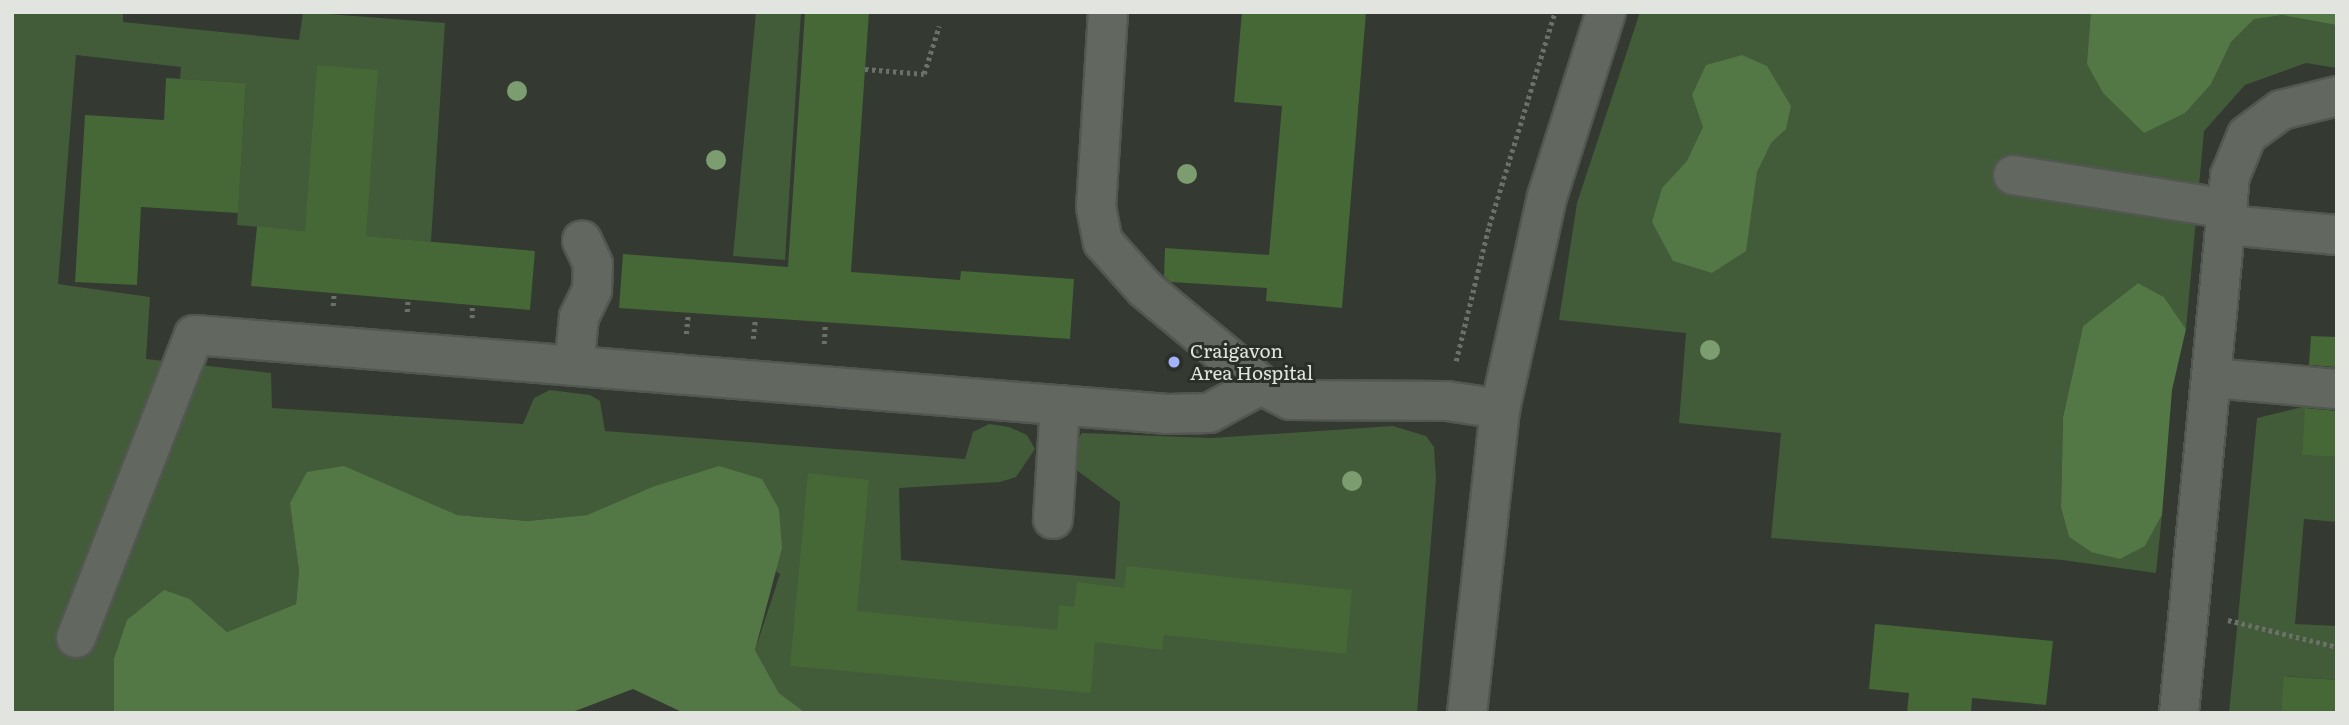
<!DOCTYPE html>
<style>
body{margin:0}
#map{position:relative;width:2349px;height:725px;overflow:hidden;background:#343932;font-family:Literata,serif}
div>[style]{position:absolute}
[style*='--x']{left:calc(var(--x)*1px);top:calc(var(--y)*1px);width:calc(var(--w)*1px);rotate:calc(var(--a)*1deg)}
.green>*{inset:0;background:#425b38}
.forest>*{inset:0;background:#537745}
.building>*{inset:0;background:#456836}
.path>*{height:4.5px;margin-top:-2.25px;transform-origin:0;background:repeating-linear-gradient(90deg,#6b7069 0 3.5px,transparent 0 7px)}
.roads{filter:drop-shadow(2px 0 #525751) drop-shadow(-2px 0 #525751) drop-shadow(0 2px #525751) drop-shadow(0 -2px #525751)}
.minor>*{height:38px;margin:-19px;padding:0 19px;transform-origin:19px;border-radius:19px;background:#626860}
.trees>*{width:20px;height:20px;margin:-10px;border-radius:50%;background:#7c9d70}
.dots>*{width:19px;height:19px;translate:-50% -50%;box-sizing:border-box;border:4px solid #2a2f28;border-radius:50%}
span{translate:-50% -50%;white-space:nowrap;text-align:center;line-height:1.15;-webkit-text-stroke:6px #2a2f28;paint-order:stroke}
.poi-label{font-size:19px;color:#e1e4df}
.left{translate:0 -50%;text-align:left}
.frame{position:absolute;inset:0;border:14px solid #e1e4df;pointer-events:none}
</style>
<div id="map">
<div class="green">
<i style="clip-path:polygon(12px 12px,123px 12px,123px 22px,299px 40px,303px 12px,445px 23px,431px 242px,237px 225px,246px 83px,180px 79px,181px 67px,76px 55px,58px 284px,150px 297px,146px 359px,271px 373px,272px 408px,523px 424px,534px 398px,550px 390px,590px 395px,600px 401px,605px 431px,965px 459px,973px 432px,989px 424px,1009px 427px,1027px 435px,1035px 449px,1016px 477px,1000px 482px,899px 488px,901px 560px,1115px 579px,1120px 502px,1071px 466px,1072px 448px,1082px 433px,1212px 438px,1393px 426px,1426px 436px,1434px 447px,1436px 479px,1417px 713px,806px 713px,779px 693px,755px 650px,780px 574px,652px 487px,587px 515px,527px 521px,457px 515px,401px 496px,291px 503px,299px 571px,296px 604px,227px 632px,190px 599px,115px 700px,114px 713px,12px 713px)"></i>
<i style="clip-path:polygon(756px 12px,801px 12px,785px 260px,733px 256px)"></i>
<i style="clip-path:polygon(1640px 12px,2337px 12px,2337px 68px,2306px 63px,2245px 85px,2204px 131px,2186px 329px,2164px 297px,2138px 283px,2083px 326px,2063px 417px,2061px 508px,2069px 537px,2091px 552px,2145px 546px,2162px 515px,2156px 573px,2062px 560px,1771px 538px,1781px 433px,1679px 423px,1686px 333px,1559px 320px,1577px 203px)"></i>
<i style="clip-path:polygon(2306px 406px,2302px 454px,2337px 457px,2337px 522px,2304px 519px,2295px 624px,2337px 626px,2337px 680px,2285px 676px,2281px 713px,2229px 713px,2257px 418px)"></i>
</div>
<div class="forest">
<i style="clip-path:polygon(2091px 12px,2337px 12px,2337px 25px,2282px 15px,2254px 19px,2231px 42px,2211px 84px,2185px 113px,2144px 133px,2103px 93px,2087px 64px)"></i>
<i style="clip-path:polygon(1742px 55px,1767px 66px,1791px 106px,1786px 129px,1771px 143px,1757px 172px,1746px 251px,1712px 273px,1673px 261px,1652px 222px,1662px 188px,1687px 161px,1703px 127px,1692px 95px,1706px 65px)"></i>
<i style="clip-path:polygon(2138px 283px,2164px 297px,2186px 329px,2172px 390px,2162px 515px,2145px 546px,2120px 559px,2091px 552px,2069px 537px,2061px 508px,2063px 417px,2083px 326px)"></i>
<i style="clip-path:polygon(344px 466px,457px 515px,527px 521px,587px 515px,652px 487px,719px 466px,762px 479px,779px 509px,782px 548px,755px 650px,779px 693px,806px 713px,684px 713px,633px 689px,570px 713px,114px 713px,114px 659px,127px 620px,164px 590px,190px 599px,227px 632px,296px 604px,299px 571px,290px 503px,307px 472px)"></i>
</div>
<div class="building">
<i style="clip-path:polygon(805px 12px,869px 12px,851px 272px,960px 280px,961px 271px,1074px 279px,1070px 339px,619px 308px,623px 254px,788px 267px)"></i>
<i style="clip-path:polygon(1242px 12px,1366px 12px,1342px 308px,1266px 301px,1267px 288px,1171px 282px,1164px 276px,1165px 248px,1269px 255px,1282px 106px,1234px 102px)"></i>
<i style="clip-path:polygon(317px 65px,378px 70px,366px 236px,535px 251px,530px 310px,251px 286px,257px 226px,305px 231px)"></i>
<i style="clip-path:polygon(166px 78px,246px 83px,238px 213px,141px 207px,137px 285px,75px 282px,85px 115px,164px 120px)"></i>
<i style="clip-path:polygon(2311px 336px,2337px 337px,2337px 367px,2309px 365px)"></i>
<i style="clip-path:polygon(2305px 408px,2337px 411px,2337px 457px,2302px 455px)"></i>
<i style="clip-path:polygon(808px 473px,869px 480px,857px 611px,1057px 630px,1059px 605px,1074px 607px,1077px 582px,1124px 588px,1127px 566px,1352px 590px,1346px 654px,1164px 635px,1162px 650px,1095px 642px,1091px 693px,790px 666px)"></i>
<i style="clip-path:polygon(1875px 624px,2053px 641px,2046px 705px,1972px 698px,1971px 713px,1907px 713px,1909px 693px,1869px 689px)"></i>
<i style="clip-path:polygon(2284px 676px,2337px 680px,2337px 713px,2281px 713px)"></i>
</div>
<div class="path">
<i style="--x:865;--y:69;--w:59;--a:4.8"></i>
<i style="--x:924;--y:74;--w:50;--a:-72.6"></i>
<i style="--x:333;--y:306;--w:14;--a:-86"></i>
<i style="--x:407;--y:312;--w:13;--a:-86"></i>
<i style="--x:472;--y:318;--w:13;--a:-90"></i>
<i style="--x:686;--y:334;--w:20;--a:-84"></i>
<i style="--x:753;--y:339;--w:20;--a:-84"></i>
<i style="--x:824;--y:344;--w:20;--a:-87"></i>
<i style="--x:1456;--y:361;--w:139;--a:-76.3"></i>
<i style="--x:1489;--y:226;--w:224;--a:-72.9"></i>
<i style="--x:2228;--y:620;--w:112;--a:13.9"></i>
</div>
<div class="roads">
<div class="minor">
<i style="--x:1108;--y:12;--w:195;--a:93.5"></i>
<i style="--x:1096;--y:207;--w:36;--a:79"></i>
<i style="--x:1103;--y:242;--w:63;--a:48.2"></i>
<i style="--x:1145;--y:289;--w:151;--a:39.6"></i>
<i style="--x:1261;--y:385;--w:33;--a:27"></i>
<i style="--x:1290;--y:400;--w:157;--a:0.4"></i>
<i style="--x:1447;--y:401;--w:54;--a:8.6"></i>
<i style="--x:2013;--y:175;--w:218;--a:9"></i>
<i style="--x:2227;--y:225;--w:110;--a:5.2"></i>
<i style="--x:574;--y:366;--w:49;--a:-84.2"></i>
<i style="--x:579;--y:317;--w:30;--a:-64"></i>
<i style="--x:592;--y:290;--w:26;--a:-88"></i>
<i style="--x:593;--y:264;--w:26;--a:-115"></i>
<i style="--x:2213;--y:378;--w:124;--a:5.1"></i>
<i style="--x:1053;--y:519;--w:114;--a:-86.5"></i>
<i style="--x:76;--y:638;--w:325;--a:-68.7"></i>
<i style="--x:194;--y:335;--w:977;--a:4.64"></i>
<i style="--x:1168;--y:414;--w:41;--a:-1.4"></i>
<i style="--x:1209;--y:413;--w:59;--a:-28.3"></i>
<i style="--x:1467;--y:713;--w:306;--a:-83.8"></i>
<i style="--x:1500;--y:409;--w:217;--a:-77.5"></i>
<i style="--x:1547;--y:197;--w:194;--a:-72.3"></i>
<i style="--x:2179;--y:713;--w:539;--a:-84.57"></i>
<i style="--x:2230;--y:176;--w:44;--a:-67.5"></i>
<i style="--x:2247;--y:135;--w:42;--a:-36.3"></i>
<i style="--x:2281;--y:110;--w:58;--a:-14"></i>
</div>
</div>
<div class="trees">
<i style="left:517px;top:91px"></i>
<i style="left:716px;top:160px"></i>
<i style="left:1187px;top:174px"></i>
<i style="left:1710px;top:350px"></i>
<i style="left:1352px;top:481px"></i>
</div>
<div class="dots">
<i style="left:1174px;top:362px;background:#a4b2fc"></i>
</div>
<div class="poi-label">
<span class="left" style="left:1190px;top:362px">Craigavon<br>Area Hospital</span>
</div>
<div class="frame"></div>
</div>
